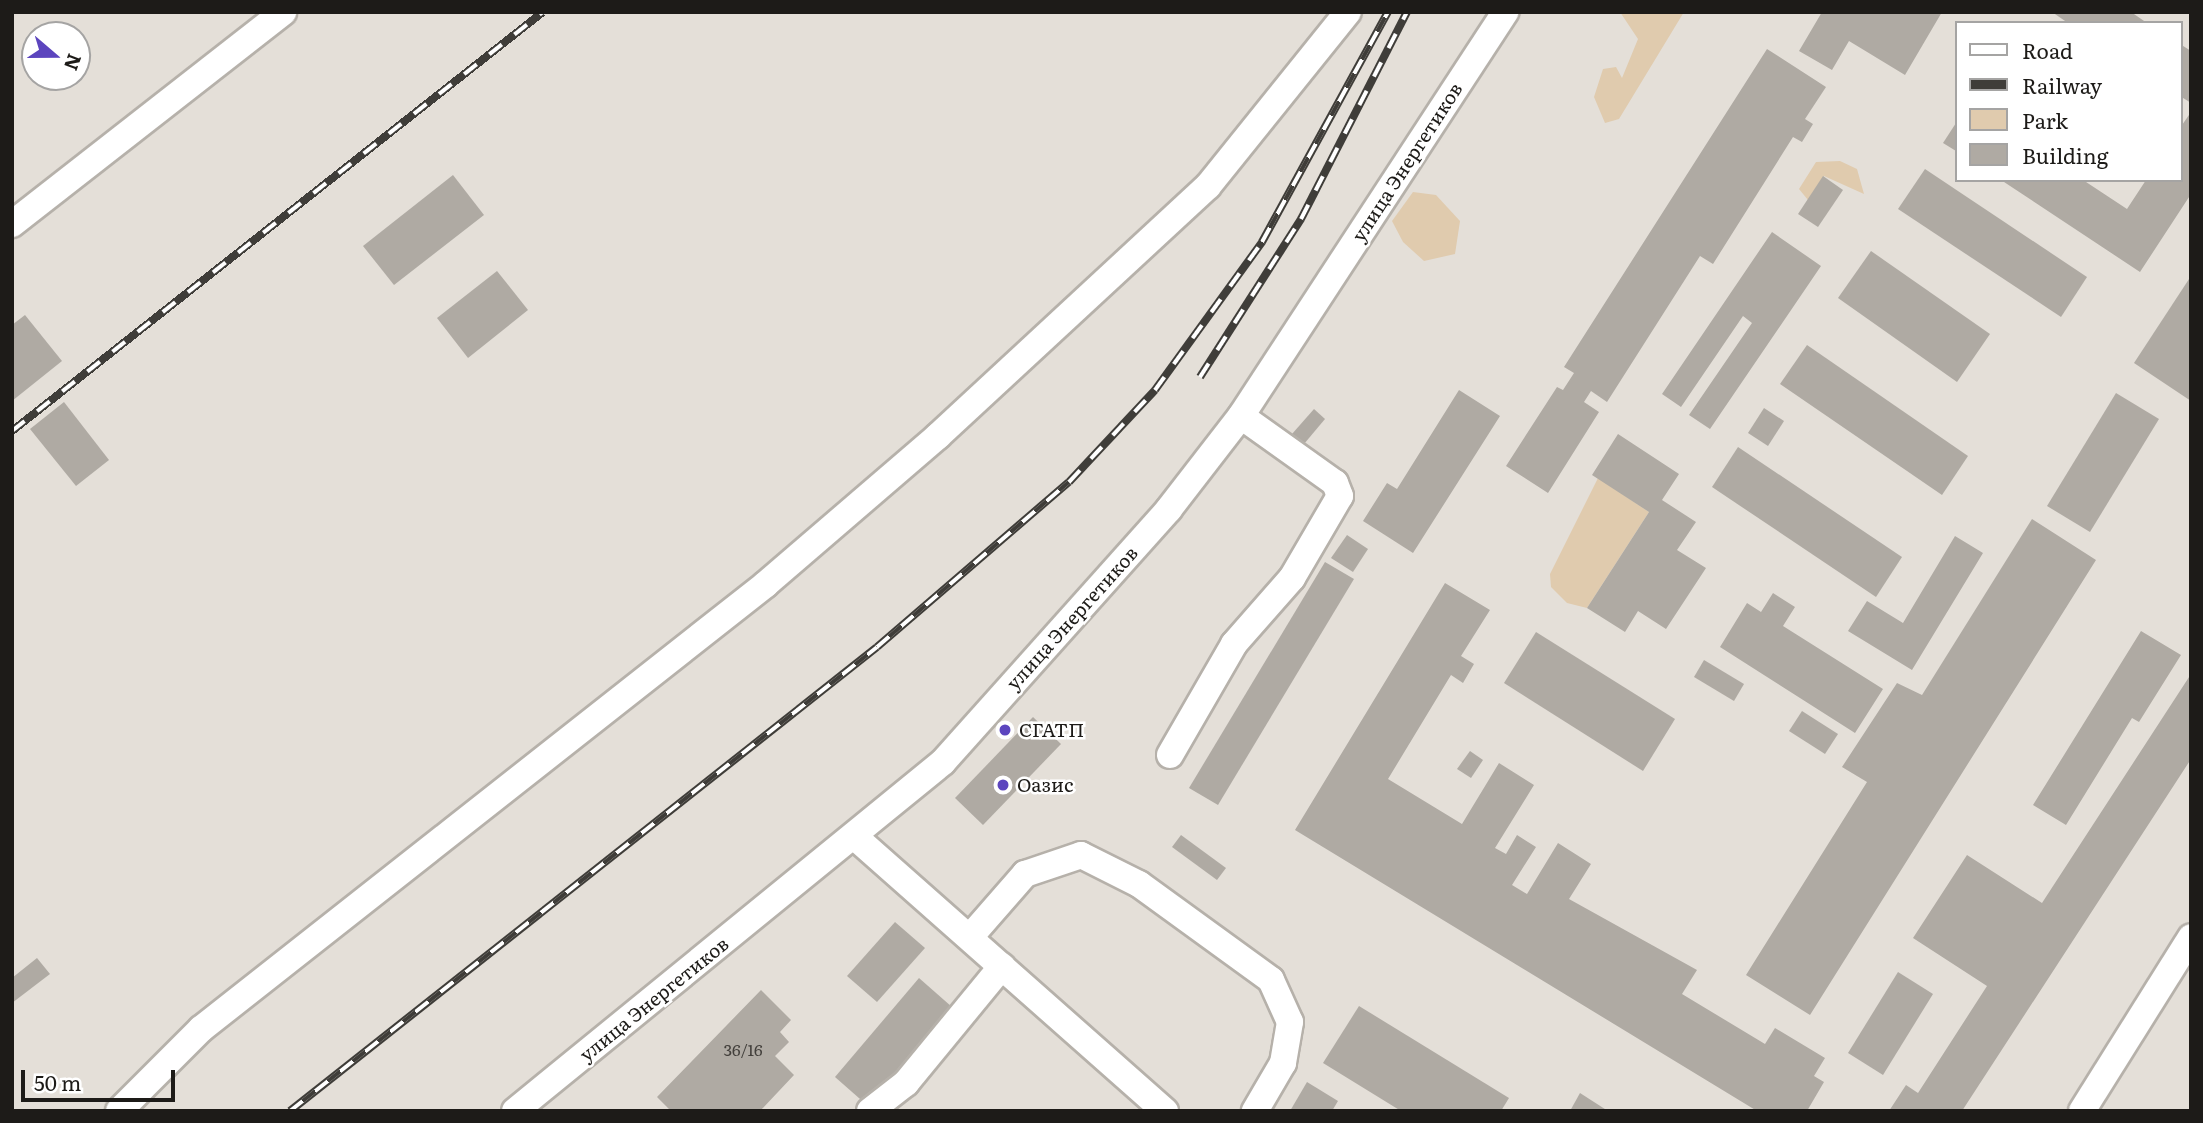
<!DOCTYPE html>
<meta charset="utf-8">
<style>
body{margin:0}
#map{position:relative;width:2203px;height:1123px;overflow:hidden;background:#e4dfd8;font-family:Literata,serif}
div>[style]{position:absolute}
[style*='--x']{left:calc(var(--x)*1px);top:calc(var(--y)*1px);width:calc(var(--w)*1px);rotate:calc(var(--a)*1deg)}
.green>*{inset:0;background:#e0cbae}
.building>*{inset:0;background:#afaaa3}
.roads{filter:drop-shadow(2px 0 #b6b1aa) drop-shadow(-2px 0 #b6b1aa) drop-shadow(0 2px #b6b1aa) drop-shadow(0 -2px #b6b1aa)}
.minor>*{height:26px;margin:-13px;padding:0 13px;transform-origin:13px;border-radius:13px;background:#fff}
.rail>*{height:8px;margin-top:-4px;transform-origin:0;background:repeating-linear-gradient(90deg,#fff 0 16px,#3f3d39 0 32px);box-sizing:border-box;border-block:2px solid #3f3d39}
.dots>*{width:19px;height:19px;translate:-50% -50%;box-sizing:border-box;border:4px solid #fff;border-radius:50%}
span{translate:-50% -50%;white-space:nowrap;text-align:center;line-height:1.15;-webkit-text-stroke:5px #fff;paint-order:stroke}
.number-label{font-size:16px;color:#423f3b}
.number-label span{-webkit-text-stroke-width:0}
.street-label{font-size:19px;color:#1d1b18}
.poi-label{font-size:19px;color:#1d1b18}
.left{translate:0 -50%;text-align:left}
.frame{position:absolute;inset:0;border:14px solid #1d1b18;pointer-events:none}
.legend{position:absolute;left:1955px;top:21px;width:228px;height:161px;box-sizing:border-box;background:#fff;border:2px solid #a5a4a3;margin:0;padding:9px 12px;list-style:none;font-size:21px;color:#1d1b18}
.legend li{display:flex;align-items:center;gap:14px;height:35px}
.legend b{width:35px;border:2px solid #a5a4a3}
.north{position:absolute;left:21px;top:21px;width:70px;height:70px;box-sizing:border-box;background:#fff;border:2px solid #a5a4a3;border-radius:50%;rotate:110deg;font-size:19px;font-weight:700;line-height:28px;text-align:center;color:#1d1b18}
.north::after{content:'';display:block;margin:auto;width:24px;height:32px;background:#5c45be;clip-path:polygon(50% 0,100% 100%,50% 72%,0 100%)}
.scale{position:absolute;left:21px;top:1070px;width:154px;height:32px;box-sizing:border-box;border:4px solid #1d1b18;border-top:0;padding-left:9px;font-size:21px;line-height:24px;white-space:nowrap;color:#1d1b18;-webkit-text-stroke:5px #fff;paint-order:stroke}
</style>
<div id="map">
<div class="green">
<i style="clip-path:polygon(1620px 12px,1684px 12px,1619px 119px,1605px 123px,1594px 97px,1603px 69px,1616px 67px,1622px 78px,1638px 39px)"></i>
<i style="clip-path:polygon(1840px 161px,1857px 169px,1864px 194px,1824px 176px,1808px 200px,1799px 189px,1816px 162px)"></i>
<i style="clip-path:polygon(1413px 192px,1436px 195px,1460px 221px,1455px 254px,1424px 261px,1403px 242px,1392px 221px)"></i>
<i style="clip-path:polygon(1598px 478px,1649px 512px,1587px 608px,1567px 603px,1551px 587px,1550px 574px)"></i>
</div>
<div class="building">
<i style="clip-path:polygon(1822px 12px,1942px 12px,1905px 75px,1849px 41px,1832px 70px,1799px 51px)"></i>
<i style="clip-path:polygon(2052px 12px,2131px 12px,2147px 23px,2068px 23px)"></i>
<i style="clip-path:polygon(2180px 44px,2191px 51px,2191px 103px,2180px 96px)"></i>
<i style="clip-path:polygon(1767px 49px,1826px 87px,1805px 119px,1813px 124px,1802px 142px,1793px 137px,1713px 264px,1700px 256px,1607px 402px,1591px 391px,1584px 402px,1599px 412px,1548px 493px,1506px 466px,1557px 387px,1563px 390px,1574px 373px,1564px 367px)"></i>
<i style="clip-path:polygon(2191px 112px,2191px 194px,2140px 272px,2001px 180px,2083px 180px,2127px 209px,2146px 180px,2180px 180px,2180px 128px)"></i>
<i style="clip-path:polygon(1956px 123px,1956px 151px,1943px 143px)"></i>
<i style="clip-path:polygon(1925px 169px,2087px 277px,2061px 317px,1898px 209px)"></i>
<i style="clip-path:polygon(453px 175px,484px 215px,394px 285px,363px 246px)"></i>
<i style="clip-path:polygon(1823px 176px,1843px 190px,1818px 227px,1798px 214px)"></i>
<i style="clip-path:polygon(1772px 232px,1821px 266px,1710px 429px,1689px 415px,1752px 323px,1743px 316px,1681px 407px,1662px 394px)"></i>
<i style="clip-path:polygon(1871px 251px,1990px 334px,1957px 382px,1838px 298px)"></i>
<i style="clip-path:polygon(497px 271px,528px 310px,468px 358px,437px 318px)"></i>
<i style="clip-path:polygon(2191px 276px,2191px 401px,2134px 363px)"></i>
<i style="clip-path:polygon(25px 315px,62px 361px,12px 401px,12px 325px)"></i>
<i style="clip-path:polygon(1807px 345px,1968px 456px,1942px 495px,1780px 384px)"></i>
<i style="clip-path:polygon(1459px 390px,1500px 416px,1413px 553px,1363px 521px,1387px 483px,1397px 489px)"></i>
<i style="clip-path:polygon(2116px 393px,2159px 419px,2090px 532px,2047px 506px)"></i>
<i style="clip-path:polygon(64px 402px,109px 460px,76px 486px,30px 429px)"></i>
<i style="clip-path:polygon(1764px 408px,1784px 421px,1768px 446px,1748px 433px)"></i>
<i style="clip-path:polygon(1314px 409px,1325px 419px,1304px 444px,1292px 434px)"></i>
<i style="clip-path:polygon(1618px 434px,1679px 474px,1662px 500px,1696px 522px,1677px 550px,1706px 568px,1666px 629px,1638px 611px,1625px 632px,1587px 608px,1649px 512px,1592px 475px)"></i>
<i style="clip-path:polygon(1738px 447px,1902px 557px,1876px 597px,1712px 487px)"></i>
<i style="clip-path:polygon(2032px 519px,2096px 560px,1810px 1015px,1746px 975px,1867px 782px,1842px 767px,1897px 683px,1922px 695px)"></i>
<i style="clip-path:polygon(1347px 535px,1368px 549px,1353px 572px,1331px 558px)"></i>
<i style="clip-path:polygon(1955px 536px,1983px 553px,1912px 670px,1848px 631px,1867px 601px,1903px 623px)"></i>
<i style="clip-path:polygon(1325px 562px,1354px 579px,1218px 805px,1189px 788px)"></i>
<i style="clip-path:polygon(1445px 583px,1490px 610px,1461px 656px,1474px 664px,1463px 683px,1451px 675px,1388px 779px,1462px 824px,1499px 763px,1534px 785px,1495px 848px,1506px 854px,1517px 835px,1536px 847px,1512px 885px,1527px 894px,1558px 843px,1591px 864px,1569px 899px,1697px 970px,1682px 994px,1765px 1044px,1775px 1028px,1825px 1058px,1814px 1076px,1824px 1082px,1807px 1111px,1757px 1111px,1295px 830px)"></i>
<i style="clip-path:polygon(1773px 593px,1795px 607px,1783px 626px,1883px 689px,1855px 733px,1720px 647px,1747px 603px,1761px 612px)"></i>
<i style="clip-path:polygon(2141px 631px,2181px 655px,2139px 722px,2132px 718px,2066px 825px,2033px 805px)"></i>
<i style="clip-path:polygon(1536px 632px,1675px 719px,1643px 771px,1504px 683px)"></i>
<i style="clip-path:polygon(1704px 660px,1744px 684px,1734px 701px,1694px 677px)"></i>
<i style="clip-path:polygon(2191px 674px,2191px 759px,1962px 1111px,1889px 1111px,1906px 1085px,1918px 1093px,1987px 986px,1913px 938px,1967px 855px,2042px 903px)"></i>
<i style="clip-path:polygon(1802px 711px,1838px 734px,1825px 754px,1789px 731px)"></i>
<i style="clip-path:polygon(1033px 717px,1061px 744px,983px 825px,955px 798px)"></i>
<i style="clip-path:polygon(1470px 751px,1483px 760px,1471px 778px,1457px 769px)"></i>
<i style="clip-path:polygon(1181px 835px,1226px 868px,1217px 880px,1172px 847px)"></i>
<i style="clip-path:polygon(895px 922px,925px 948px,877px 1002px,847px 976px)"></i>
<i style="clip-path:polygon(37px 958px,50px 974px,12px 1003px,12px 978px)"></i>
<i style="clip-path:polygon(1898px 972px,1933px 994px,1883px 1075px,1848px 1053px)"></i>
<i style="clip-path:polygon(919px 978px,952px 1007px,868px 1106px,835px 1077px)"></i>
<i style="clip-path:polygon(761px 990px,791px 1020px,780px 1032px,789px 1042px,775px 1056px,794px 1075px,760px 1111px,671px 1111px,657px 1097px)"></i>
<i style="clip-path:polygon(1359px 1006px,1509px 1098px,1501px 1111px,1401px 1111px,1323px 1063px)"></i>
<i style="clip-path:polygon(1307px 1082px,1338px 1101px,1332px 1111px,1290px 1111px)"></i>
<i style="clip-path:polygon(1580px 1093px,1608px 1111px,1570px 1111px)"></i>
</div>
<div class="roads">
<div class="minor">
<i style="--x:12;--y:224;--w:344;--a:-38"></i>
<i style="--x:1170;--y:755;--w:128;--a:-60"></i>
<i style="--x:1234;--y:644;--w:88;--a:-48.7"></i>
<i style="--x:1292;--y:578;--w:95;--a:-59.7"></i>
<i style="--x:1340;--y:496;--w:14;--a:-111"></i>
<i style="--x:1335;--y:483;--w:115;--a:-144.5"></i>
<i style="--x:855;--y:837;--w:414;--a:41.5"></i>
<i style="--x:970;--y:937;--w:84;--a:-48.9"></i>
<i style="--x:1025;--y:874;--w:59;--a:-18.7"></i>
<i style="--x:1081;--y:855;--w:65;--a:26.6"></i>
<i style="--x:1139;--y:884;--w:163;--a:36"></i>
<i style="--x:1271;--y:980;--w:46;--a:65.7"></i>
<i style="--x:1290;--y:1022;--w:42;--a:99.7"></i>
<i style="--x:1283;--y:1063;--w:56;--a:120.3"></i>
<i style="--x:119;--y:1111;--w:116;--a:-45"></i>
<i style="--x:201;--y:1029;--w:719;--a:-38.22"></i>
<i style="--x:766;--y:584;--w:227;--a:-40.7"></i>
<i style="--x:938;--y:436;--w:368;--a:-42.8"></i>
<i style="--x:1208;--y:186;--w:223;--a:-51.2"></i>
<i style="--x:515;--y:1111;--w:552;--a:-39.19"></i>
<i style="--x:943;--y:762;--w:339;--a:-48.2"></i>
<i style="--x:1169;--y:509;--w:118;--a:-52.3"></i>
<i style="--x:1241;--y:416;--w:483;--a:-56.8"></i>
<i style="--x:870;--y:1111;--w:46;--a:-37.9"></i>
<i style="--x:906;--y:1083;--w:151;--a:-50.6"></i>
<i style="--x:2082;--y:1111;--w:205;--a:-57.9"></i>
</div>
</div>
<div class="rail">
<i style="--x:1200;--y:377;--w:188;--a:-57.4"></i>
<i style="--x:1301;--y:219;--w:233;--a:-62.9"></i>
<i style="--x:12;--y:431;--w:676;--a:-38.28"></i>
<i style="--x:290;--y:1111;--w:748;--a:-38.32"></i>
<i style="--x:877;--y:647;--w:253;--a:-40.7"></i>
<i style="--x:1069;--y:482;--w:126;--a:-46.9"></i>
<i style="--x:1155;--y:390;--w:183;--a:-54.1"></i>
<i style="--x:1262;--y:242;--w:262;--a:-61.3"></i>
</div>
<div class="dots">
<i style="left:1005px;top:730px;background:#5c45be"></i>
<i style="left:1003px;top:785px;background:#5c45be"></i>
</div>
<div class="number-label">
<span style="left:743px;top:1049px">36/16</span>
</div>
<div class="street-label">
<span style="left:1407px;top:162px;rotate:-57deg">улица Энергетиков</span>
<span style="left:1072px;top:618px;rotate:-48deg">улица Энергетиков</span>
<span style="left:654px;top:999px;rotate:-39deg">улица Энергетиков</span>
</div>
<div class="poi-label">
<span class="left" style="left:1019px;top:730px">СГАТП</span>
<span class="left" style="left:1017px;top:785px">Оазис</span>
</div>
<div class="frame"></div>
<ul class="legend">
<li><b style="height:9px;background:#fff"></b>Road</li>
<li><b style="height:9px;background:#3f3d39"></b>Railway</li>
<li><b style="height:19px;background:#e0cbae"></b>Park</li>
<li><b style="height:19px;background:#afaaa3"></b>Building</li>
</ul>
<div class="north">N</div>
<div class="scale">50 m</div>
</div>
